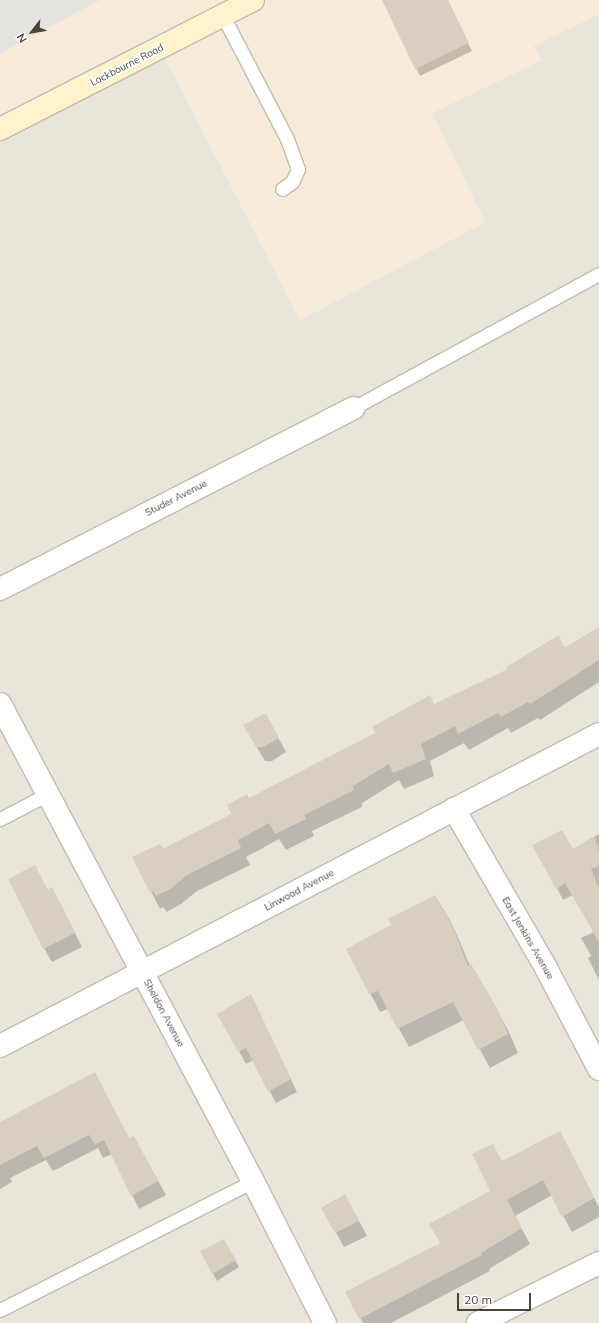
<!DOCTYPE html>
<style>
body{margin:0}
#map{position:relative;width:599px;height:1323px;overflow:hidden;background:#f6f3ec;font-family:Mulish,sans-serif}
div>[style]{position:absolute}
[style*='--x']{left:calc(var(--x)*1px);top:calc(var(--y)*1px);width:calc(var(--w)*1px);rotate:calc(var(--a)*1deg)}
.residential>*{inset:0;background:#eae5da}
.commercial>*{inset:0;background:#f7ead8}
.parking>*{inset:0;background:#e5e3e0}
.shadow>*{inset:0;background:#0003}
.building>*{inset:0;background:#d8cfc1}
.roads{filter:drop-shadow(1px 0 #c2bbae) drop-shadow(-1px 0 #c2bbae) drop-shadow(0 1px #c2bbae) drop-shadow(0 -1px #c2bbae)}
.service>*{height:13px;margin:-6.5px;padding:0 6.5px;transform-origin:6.5px;border-radius:6.5px;background:#fff}
.minor>*{height:22px;margin:-11px;padding:0 11px;transform-origin:11px;border-radius:11px;background:#fff}
.secondary>*{height:22px;margin:-11px;padding:0 11px;transform-origin:11px;border-radius:11px;background:#fff3cd}
span{translate:-50% -50%;white-space:nowrap;text-align:center;line-height:1.15;-webkit-text-stroke:3.5px #fff;paint-order:stroke}
.street-label{font-size:10px;color:#4b4439}
.north{position:absolute;left:12px;top:12px;width:40px;height:40px;-webkit-text-stroke:3px #fff;paint-order:stroke;rotate:239deg;font-size:11px;font-weight:700;line-height:16px;text-align:center;color:#4b4439}
.north::after{content:'';display:block;margin:auto;width:14px;height:18px;background:#4b4439;clip-path:polygon(50% 0,100% 100%,50% 72%,0 100%)}
.scale{position:absolute;left:457px;top:1293px;width:74px;height:18px;box-sizing:border-box;border:2px solid #4b4439;border-top:0;padding-left:5px;font-size:12px;line-height:14px;white-space:nowrap;color:#4b4439;-webkit-text-stroke:3px #fff;paint-order:stroke}
</style>
<div id="map">
<div class="residential">
<i style="clip-path:polygon(599px 14px,599px 1323px,0 1323px,0 130px,160px 48px,300px 320px,485px 222px,432px 113px,541px 60px,533px 46px)"></i>
</div>
<div class="commercial">
<i style="clip-path:polygon(0 0,599px 0,599px 14px,533px 46px,542px 60px,432px 113px,485px 222px,300px 320px,160px 48px,0 130px)"></i>
</div>
<div class="parking">
<i style="clip-path:polygon(0 0,100px 0,0 53px)"></i>
</div>
<div class="shadow">
<i style="clip-path:polygon(395px 0,447px 0,472px 51px,420px 76px,385px 5px)"></i>
<i style="clip-path:polygon(599px 628px,599px 682px,540px 720px,538px 718px,511px 733px,508px 728px,469px 750px,464px 743px,430px 761px,434px 776px,404px 789px,399px 780px,362px 803px,362px 807px,312px 831px,314px 836px,286px 850px,279px 839px,246px 857px,250px 865px,197px 891px,181px 904px,167px 912px,163px 907px,160px 909px,134px 858px,163px 850px,233px 814px,249px 800px,509px 670px,558px 637px,565px 648px)"></i>
<i style="clip-path:polygon(244px 725px,273px 728px,286px 752px,272px 761px,265px 761px)"></i>
<i style="clip-path:polygon(599px 834px,599px 980px,588px 958px,591px 956px,581px 938px,594px 932px,573px 895px,563px 900px,557px 888px,573px 850px)"></i>
<i style="clip-path:polygon(35px 866px,48px 891px,60px 903px,82px 947px,52px 962px,44px 948px)"></i>
<i style="clip-path:polygon(435px 896px,450px 920px,469px 971px,451px 921px,470px 966px,508px 1030px,518px 1053px,490px 1068px,464px 1020px,409px 1047px,388px 1009px,380px 1012px,347px 949px,392px 925px)"></i>
<i style="clip-path:polygon(251px 995px,297px 1092px,276px 1103px,253px 1060px,246px 1064px,219px 1014px)"></i>
<i style="clip-path:polygon(0 1124px,130px 1139px,142px 1152px,166px 1195px,139px 1209px,112px 1154px,103px 1158px,98px 1148px,53px 1171px,46px 1160px,10px 1178px,12px 1182px,0 1189px)"></i>
<i style="clip-path:polygon(560px 1132px,599px 1207px,599px 1217px,572px 1232px,552px 1195px,515px 1216px,530px 1244px,489px 1269px,490px 1271px,391px 1323px,363px 1323px,346px 1293px,441px 1244px,491px 1192px,502px 1163px)"></i>
<i style="clip-path:polygon(345px 1195px,367px 1236px,344px 1247px,322px 1208px)"></i>
<i style="clip-path:polygon(224px 1240px,239px 1267px,217px 1281px,201px 1251px)"></i>
</div>
<div class="building">
<i style="clip-path:polygon(382px 0,448px 0,469px 43px,415px 69px)"></i>
<i style="clip-path:polygon(599px 627px,599px 660px,530px 704px,528px 702px,501px 717px,498px 713px,458px 734px,455px 726px,421px 744px,426px 759px,393px 773px,389px 764px,353px 786px,354px 790px,304px 815px,306px 819px,275px 834px,269px 823px,238px 840px,241px 848px,187px 875px,172px 888px,156px 896px,153px 891px,150px 893px,132px 857px,160px 844px,163px 849px,231px 814px,227px 805px,247px 794px,249px 798px,375px 733px,372px 727px,430px 695px,434px 704px,508px 669px,506px 667px,559px 635px,564px 648px)"></i>
<i style="clip-path:polygon(266px 713px,279px 738px,264px 747px,256px 747px,243px 725px)"></i>
<i style="clip-path:polygon(562px 830px,573px 849px,594px 836px,599px 850px,599px 866px,591px 869px,599px 889px,599px 942px,565px 883px,556px 889px,532px 845px)"></i>
<i style="clip-path:polygon(35px 865px,47px 890px,52px 887px,75px 933px,43px 949px,8px 879px)"></i>
<i style="clip-path:polygon(435px 895px,443px 911px,445px 910px,468px 966px,471px 964px,498px 1010px,508px 1034px,478px 1050px,453px 1002px,397px 1029px,378px 991px,369px 994px,346px 949px,391px 925px,388px 919px)"></i>
<i style="clip-path:polygon(251px 994px,291px 1079px,268px 1092px,246px 1048px,238px 1052px,217px 1014px)"></i>
<i style="clip-path:polygon(95px 1072px,129px 1138px,134px 1136px,158px 1181px,131px 1196px,104px 1140px,95px 1144px,89px 1135px,44px 1158px,37px 1146px,0 1165px,0 1122px)"></i>
<i style="clip-path:polygon(560px 1131px,594px 1198px,562px 1217px,543px 1180px,507px 1200px,522px 1228px,481px 1253px,482px 1255px,359px 1319px,345px 1292px,440px 1243px,429px 1224px,490px 1191px,472px 1154px,493px 1144px,502px 1161px)"></i>
<i style="clip-path:polygon(345px 1194px,359px 1221px,335px 1233px,321px 1208px)"></i>
<i style="clip-path:polygon(224px 1239px,236px 1260px,212px 1274px,200px 1251px)"></i>
</div>
<div class="roads">
<div class="service">
<i style="--x:223;--y:16;--w:139;--a:62.5"></i>
<i style="--x:287;--y:139;--w:32;--a:70"></i>
<i style="--x:298;--y:169;--w:14;--a:115"></i>
<i style="--x:292;--y:182;--w:12;--a:145"></i>
<i style="--x:353;--y:408;--w:280;--a:-28.6"></i>
<i style="--x:0;--y:819;--w:54;--a:-27.5"></i>
<i style="--x:0;--y:1310;--w:284;--a:-27"></i>
</div>
<div class="minor">
<i style="--x:0;--y:589;--w:397;--a:-27.1"></i>
<i style="--x:0;--y:704;--w:540;--a:62.06"></i>
<i style="--x:253;--y:1181;--w:159;--a:63.1"></i>
<i style="--x:454;--y:809;--w:184;--a:59.9"></i>
<i style="--x:546;--y:968;--w:114;--a:62.3"></i>
<i style="--x:0;--y:1046;--w:675;--a:-27.51"></i>
<i style="--x:478;--y:1323;--w:135;--a:-26.4"></i>
</div>
<div class="secondary">
<i style="--x:0;--y:129;--w:284;--a:-27"></i>
</div>
</div>
<div class="street-label">
<span style="left:127px;top:65px;rotate:-27deg">Lockbourne Road</span>
<span style="left:176px;top:498px;rotate:-27deg">Studer Avenue</span>
<span style="left:299px;top:890px;rotate:-28deg">Linwood Avenue</span>
<span style="left:528px;top:938px;rotate:60deg">East Jenkins Avenue</span>
<span style="left:164px;top:1013px;rotate:62deg">Sheldon Avenue</span>
</div>
<div class="north">N</div>
<div class="scale">20 m</div>
</div>
